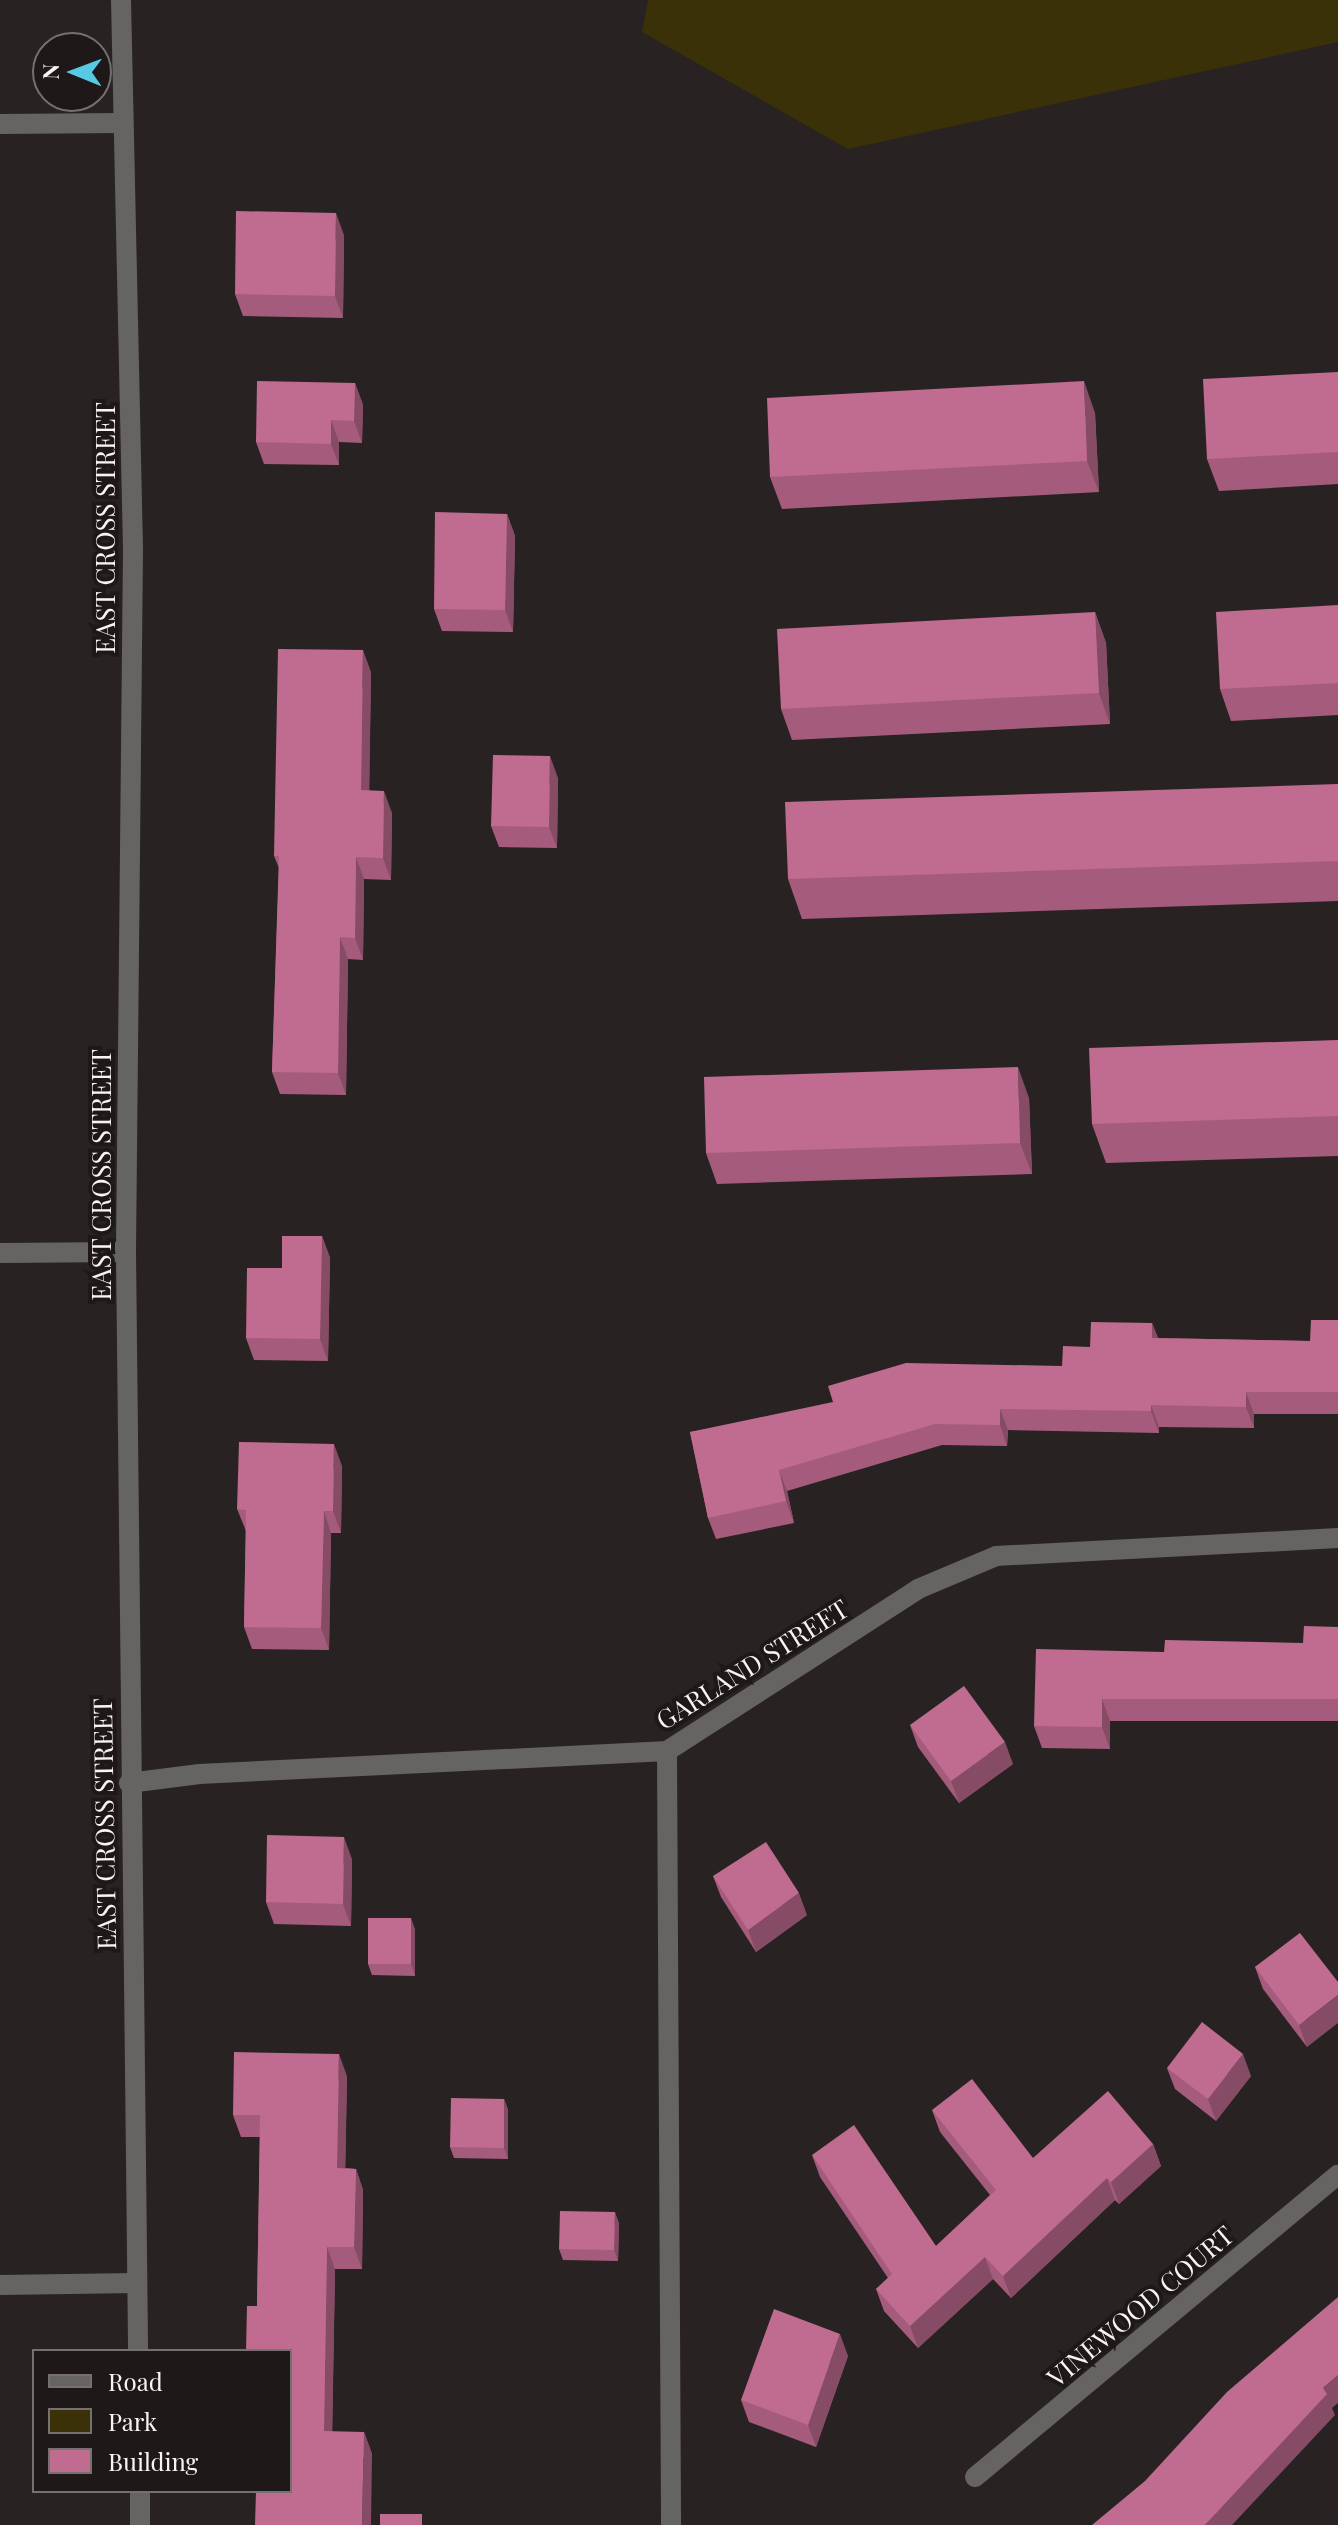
<!DOCTYPE html>
<style>
body{margin:0}
#map{position:relative;width:1338px;height:2525px;overflow:hidden;background:#282322;font-family:"Playfair Display",serif}
div>[style]{position:absolute}
[style*='--x']{left:calc(var(--x)*1px);top:calc(var(--y)*1px);width:calc(var(--w)*1px);rotate:calc(var(--a)*1deg)}
.green>*{inset:0;background:#3a3108}
.service>*{height:20px;margin:-10px;padding:0 10px;transform-origin:10px;border-radius:10px;background:#666463}
.minor>*{height:20px;margin:-10px;padding:0 10px;transform-origin:10px;border-radius:10px;background:#666463}
.tertiary>*{height:20px;margin:-10px;padding:0 10px;transform-origin:10px;border-radius:10px;background:#666463}
.wall>*{inset:0;background:#a55c7c}
.shaded-wall>*{inset:0;background:#864b65}
.building>*{inset:0;background:#c06b90}
span{translate:-50% -50%;white-space:nowrap;text-align:center;line-height:1.15;-webkit-text-stroke:8px #1e1918;paint-order:stroke}
.street-label{font-size:26px;color:#f7f4f3}
.legend{position:absolute;left:32px;top:2349px;width:260px;height:144px;box-sizing:border-box;background:#1e1918;border:2px solid #757170;margin:0;padding:10px 14px;list-style:none;font-size:24px;color:#f7f4f3}
.legend li{display:flex;align-items:center;gap:16px;height:40px}
.legend b{width:40px;border:2px solid #757170}
.north{position:absolute;left:32px;top:32px;width:80px;height:80px;box-sizing:border-box;background:#1e1918;border:2px solid #757170;border-radius:50%;rotate:271deg;font-size:22px;font-weight:700;line-height:32px;text-align:center;color:#f7f4f3}
.north::after{content:'';display:block;margin:auto;width:28px;height:36px;background:#58c9e4;clip-path:polygon(50% 0,100% 100%,50% 72%,0 100%)}
</style>
<div id="map">
<div class="green">
<i style="clip-path:polygon(648px 0,1338px 0,1338px 42px,848px 149px,642px 32px)"></i>
</div>
<div class="service">
<i style="--x:667;--y:1751;--w:774;--a:89.7"></i>
</div>
<div class="minor">
<i style="--x:0;--y:124;--w:121;--a:-0.5"></i>
<i style="--x:0;--y:1253;--w:126;--a:-0.5"></i>
<i style="--x:129;--y:1783;--w:71;--a:-7.3"></i>
<i style="--x:199;--y:1774;--w:469;--a:-2.8"></i>
<i style="--x:667;--y:1751;--w:299;--a:-32.8"></i>
<i style="--x:918;--y:1589;--w:85;--a:-22.9"></i>
<i style="--x:996;--y:1556;--w:342;--a:-3"></i>
<i style="--x:0;--y:2285;--w:137;--a:-0.8"></i>
<i style="--x:975;--y:2477;--w:472;--a:-39.8"></i>
</div>
<div class="tertiary">
<i style="--x:121;--y:0;--w:548;--a:88.75"></i>
<i style="--x:133;--y:548;--w:704;--a:90.57"></i>
<i style="--x:126;--y:1252;--w:1099;--a:89.37"></i>
<i style="--x:140;--y:2491;--w:34;--a:90"></i>
</div>
<div class="wall">
<i style="clip-path:polygon(344px 235px,343px 318px,243px 316px,235px 294px)"></i>
<i style="clip-path:polygon(1338px 372px,1338px 484px,1219px 491px,1207px 459px)"></i>
<i style="clip-path:polygon(355px 383px,363px 405px,362px 443px,339px 442px,339px 465px,264px 464px,256px 442px)"></i>
<i style="clip-path:polygon(1095px 413px,1099px 492px,782px 509px,770px 477px)"></i>
<i style="clip-path:polygon(507px 514px,515px 536px,513px 632px,442px 631px,434px 609px)"></i>
<i style="clip-path:polygon(1338px 605px,1338px 715px,1231px 721px,1220px 689px)"></i>
<i style="clip-path:polygon(1095px 612px,1106px 643px,1110px 724px,792px 740px,781px 709px)"></i>
<i style="clip-path:polygon(371px 672px,369px 790px,392px 813px,391px 880px,364px 879px,363px 960px,348px 959px,346px 1095px,280px 1094px,272px 1072px,279px 868px,274px 856px)"></i>
<i style="clip-path:polygon(558px 778px,557px 848px,499px 847px,491px 826px)"></i>
<i style="clip-path:polygon(1338px 784px,1338px 901px,802px 919px,788px 879px)"></i>
<i style="clip-path:polygon(1338px 1040px,1338px 1156px,1106px 1163px,1092px 1124px)"></i>
<i style="clip-path:polygon(1029px 1098px,1032px 1174px,717px 1184px,706px 1153px)"></i>
<i style="clip-path:polygon(322px 1236px,330px 1258px,328px 1361px,254px 1360px,246px 1338px,282px 1268px)"></i>
<i style="clip-path:polygon(1338px 1320px,1338px 1414px,1254px 1414px,1254px 1428px,1159px 1427px,1159px 1433px,1008px 1430px,1007px 1446px,942px 1445px,787px 1491px,794px 1523px,716px 1539px,708px 1518px,690px 1432px,1062px 1366px,1090px 1347px,1152px 1323px,1158px 1338px,1310px 1341px)"></i>
<i style="clip-path:polygon(342px 1466px,341px 1533px,331px 1533px,329px 1650px,252px 1649px,244px 1627px,246px 1531px,237px 1509px)"></i>
<i style="clip-path:polygon(1338px 1627px,1338px 1721px,1110px 1721px,1110px 1749px,1042px 1748px,1034px 1726px,1164px 1652px,1303px 1643px)"></i>
<i style="clip-path:polygon(910px 1725px,1013px 1764px,959px 1803px,918px 1747px)"></i>
<i style="clip-path:polygon(352px 1859px,351px 1926px,274px 1924px,266px 1902px)"></i>
<i style="clip-path:polygon(713px 1876px,807px 1915px,756px 1952px,721px 1897px)"></i>
<i style="clip-path:polygon(415px 1929px,415px 1976px,372px 1975px,368px 1964px)"></i>
<i style="clip-path:polygon(1300px 1933px,1307px 2047px,1263px 1989px,1255px 1967px)"></i>
<i style="clip-path:polygon(1167px 2068px,1251px 2076px,1216px 2121px,1175px 2089px)"></i>
<i style="clip-path:polygon(347px 2076px,345px 2168px,356px 2169px,363px 2190px,362px 2269px,335px 2269px,332px 2432px,364px 2432px,372px 2454px,290px 2491px,257px 2306px,260px 2137px,241px 2137px,233px 2115px)"></i>
<i style="clip-path:polygon(504px 2099px,508px 2110px,508px 2159px,454px 2158px,450px 2147px)"></i>
<i style="clip-path:polygon(932px 2110px,1033px 2158px,1153px 2144px,1161px 2166px,1119px 2204px,1115px 2200px,1011px 2298px,993px 2279px,918px 2348px,884px 2311px,876px 2289px,888px 2278px,820px 2177px,812px 2155px,936px 2246px,990px 2195px,940px 2132px)"></i>
<i style="clip-path:polygon(619px 2223px,618px 2261px,563px 2260px,559px 2249px)"></i>
<i style="clip-path:polygon(848px 2356px,816px 2447px,749px 2422px,741px 2400px)"></i>
</div>
<div class="shaded-wall">
<i style="clip-path:polygon(336px 213px,344px 235px,343px 318px,335px 296px)"></i>
<i style="clip-path:polygon(1084px 381px,1095px 413px,1099px 492px,1087px 461px)"></i>
<i style="clip-path:polygon(355px 383px,363px 405px,362px 443px,354px 421px)"></i>
<i style="clip-path:polygon(331px 420px,339px 442px,339px 465px,331px 444px)"></i>
<i style="clip-path:polygon(507px 514px,515px 536px,513px 632px,505px 610px)"></i>
<i style="clip-path:polygon(1095px 612px,1106px 643px,1110px 724px,1099px 693px)"></i>
<i style="clip-path:polygon(363px 650px,371px 672px,369px 812px,361px 790px)"></i>
<i style="clip-path:polygon(550px 756px,558px 778px,557px 848px,549px 827px)"></i>
<i style="clip-path:polygon(384px 791px,392px 813px,391px 880px,383px 858px)"></i>
<i style="clip-path:polygon(356px 857px,364px 879px,363px 960px,355px 938px)"></i>
<i style="clip-path:polygon(340px 937px,348px 959px,346px 1095px,338px 1073px)"></i>
<i style="clip-path:polygon(1018px 1067px,1029px 1098px,1032px 1174px,1020px 1143px)"></i>
<i style="clip-path:polygon(322px 1236px,330px 1258px,328px 1361px,320px 1339px)"></i>
<i style="clip-path:polygon(1152px 1323px,1160px 1345px,1152px 1338px)"></i>
<i style="clip-path:polygon(1246px 1392px,1254px 1414px,1254px 1428px,1246px 1407px)"></i>
<i style="clip-path:polygon(1151px 1405px,1159px 1427px,1159px 1433px,1151px 1411px)"></i>
<i style="clip-path:polygon(1000px 1409px,1008px 1430px,1007px 1446px,1000px 1425px)"></i>
<i style="clip-path:polygon(334px 1444px,342px 1466px,341px 1533px,333px 1511px)"></i>
<i style="clip-path:polygon(779px 1470px,787px 1491px,794px 1523px,786px 1501px)"></i>
<i style="clip-path:polygon(324px 1511px,331px 1533px,329px 1650px,321px 1628px)"></i>
<i style="clip-path:polygon(1102px 1699px,1110px 1721px,1110px 1749px,1102px 1727px)"></i>
<i style="clip-path:polygon(1005px 1742px,1013px 1764px,959px 1803px,951px 1781px)"></i>
<i style="clip-path:polygon(344px 1837px,352px 1859px,351px 1926px,343px 1904px)"></i>
<i style="clip-path:polygon(799px 1893px,807px 1915px,756px 1952px,748px 1930px)"></i>
<i style="clip-path:polygon(411px 1918px,415px 1929px,415px 1976px,411px 1964px)"></i>
<i style="clip-path:polygon(1338px 1995px,1338px 2023px,1307px 2047px,1299px 2025px)"></i>
<i style="clip-path:polygon(339px 2054px,347px 2076px,345px 2190px,337px 2168px)"></i>
<i style="clip-path:polygon(1243px 2054px,1251px 2076px,1216px 2121px,1208px 2099px)"></i>
<i style="clip-path:polygon(504px 2099px,508px 2110px,508px 2159px,504px 2148px)"></i>
<i style="clip-path:polygon(1153px 2144px,1161px 2166px,1119px 2204px,1111px 2182px)"></i>
<i style="clip-path:polygon(356px 2169px,363px 2190px,362px 2269px,354px 2247px)"></i>
<i style="clip-path:polygon(1107px 2178px,1115px 2200px,1011px 2298px,1003px 2276px)"></i>
<i style="clip-path:polygon(615px 2212px,619px 2223px,618px 2261px,614px 2250px)"></i>
<i style="clip-path:polygon(327px 2247px,335px 2269px,332px 2453px,324px 2431px)"></i>
<i style="clip-path:polygon(985px 2257px,993px 2279px,918px 2348px,910px 2326px)"></i>
<i style="clip-path:polygon(840px 2334px,848px 2356px,816px 2447px,808px 2425px)"></i>
<i style="clip-path:polygon(1338px 2375px,1338px 2403px,1332px 2408px,1335px 2415px,1232px 2525px,1205px 2525px,1323px 2388px)"></i>
<i style="clip-path:polygon(364px 2432px,372px 2454px,371px 2525px,362px 2525px)"></i>
</div>
<div class="building">
<i style="clip-path:polygon(236px 211px,336px 213px,335px 296px,235px 294px)"></i>
<i style="clip-path:polygon(1338px 372px,1338px 452px,1207px 459px,1203px 379px)"></i>
<i style="clip-path:polygon(257px 381px,355px 383px,354px 421px,331px 420px,331px 444px,256px 442px)"></i>
<i style="clip-path:polygon(1084px 381px,1087px 461px,770px 477px,767px 398px)"></i>
<i style="clip-path:polygon(435px 512px,507px 514px,505px 610px,434px 609px)"></i>
<i style="clip-path:polygon(1338px 605px,1338px 683px,1220px 689px,1216px 612px)"></i>
<i style="clip-path:polygon(1095px 612px,1099px 693px,781px 709px,777px 629px)"></i>
<i style="clip-path:polygon(278px 649px,363px 650px,361px 790px,384px 791px,383px 858px,356px 857px,355px 938px,340px 937px,338px 1073px,272px 1072px,279px 856px,274px 856px)"></i>
<i style="clip-path:polygon(493px 755px,550px 756px,549px 827px,491px 826px)"></i>
<i style="clip-path:polygon(1338px 784px,1338px 861px,788px 879px,785px 802px)"></i>
<i style="clip-path:polygon(1338px 1040px,1338px 1116px,1092px 1124px,1089px 1048px)"></i>
<i style="clip-path:polygon(1018px 1067px,1020px 1143px,706px 1153px,704px 1077px)"></i>
<i style="clip-path:polygon(282px 1236px,322px 1236px,320px 1339px,246px 1338px,247px 1268px,282px 1268px)"></i>
<i style="clip-path:polygon(1311px 1320px,1338px 1320px,1338px 1392px,1246px 1392px,1246px 1407px,1151px 1405px,1151px 1411px,1000px 1409px,1000px 1425px,935px 1424px,779px 1470px,786px 1501px,708px 1518px,690px 1432px,833px 1402px,828px 1386px,906px 1363px,1062px 1366px,1063px 1346px,1090px 1347px,1091px 1322px,1152px 1323px,1152px 1338px,1310px 1341px)"></i>
<i style="clip-path:polygon(239px 1442px,334px 1444px,333px 1511px,324px 1511px,321px 1628px,244px 1627px,246px 1510px,237px 1509px)"></i>
<i style="clip-path:polygon(1304px 1626px,1338px 1627px,1338px 1699px,1102px 1699px,1102px 1727px,1034px 1726px,1036px 1649px,1164px 1652px,1165px 1640px,1303px 1643px)"></i>
<i style="clip-path:polygon(964px 1686px,1005px 1742px,951px 1781px,910px 1725px)"></i>
<i style="clip-path:polygon(267px 1835px,344px 1837px,343px 1904px,266px 1902px)"></i>
<i style="clip-path:polygon(766px 1842px,799px 1893px,748px 1930px,713px 1876px)"></i>
<i style="clip-path:polygon(368px 1918px,411px 1918px,411px 1964px,368px 1964px)"></i>
<i style="clip-path:polygon(1300px 1933px,1338px 1982px,1338px 1995px,1299px 2025px,1255px 1967px)"></i>
<i style="clip-path:polygon(1202px 2022px,1243px 2054px,1208px 2099px,1167px 2068px)"></i>
<i style="clip-path:polygon(234px 2052px,339px 2054px,337px 2168px,356px 2169px,354px 2247px,327px 2247px,324px 2431px,364px 2432px,362px 2525px,255px 2525px,256px 2491px,290px 2491px,290px 2351px,246px 2351px,247px 2306px,257px 2306px,260px 2115px,233px 2115px)"></i>
<i style="clip-path:polygon(972px 2079px,1033px 2158px,1108px 2091px,1153px 2144px,1111px 2182px,1107px 2178px,1003px 2276px,985px 2257px,910px 2326px,876px 2289px,892px 2274px,812px 2155px,854px 2125px,936px 2246px,996px 2190px,932px 2110px)"></i>
<i style="clip-path:polygon(451px 2098px,504px 2099px,504px 2148px,450px 2147px)"></i>
<i style="clip-path:polygon(560px 2211px,615px 2212px,614px 2250px,559px 2249px)"></i>
<i style="clip-path:polygon(1338px 2297px,1338px 2375px,1323px 2388px,1327px 2394px,1205px 2525px,1092px 2525px,1145px 2481px,1227px 2392px)"></i>
<i style="clip-path:polygon(774px 2309px,840px 2334px,808px 2425px,741px 2400px)"></i>
<i style="clip-path:polygon(380px 2514px,422px 2514px,422px 2525px,380px 2525px)"></i>
</div>
<div class="street-label">
<span style="left:105px;top:528px;rotate:-90deg">EAST CROSS STREET</span>
<span style="left:101px;top:1175px;rotate:-90deg">EAST CROSS STREET</span>
<span style="left:752px;top:1664px;rotate:-32deg">GARLAND STREET</span>
<span style="left:104px;top:1824px;rotate:-91deg">EAST CROSS STREET</span>
<span style="left:1140px;top:2306px;rotate:-40deg">VINEWOOD COURT</span>
</div>
<ul class="legend">
<li><b style="height:10px;background:#666463"></b>Road</li>
<li><b style="height:22px;background:#3a3108"></b>Park</li>
<li><b style="height:22px;background:#c06b90"></b>Building</li>
</ul>
<div class="north">N</div>
</div>
